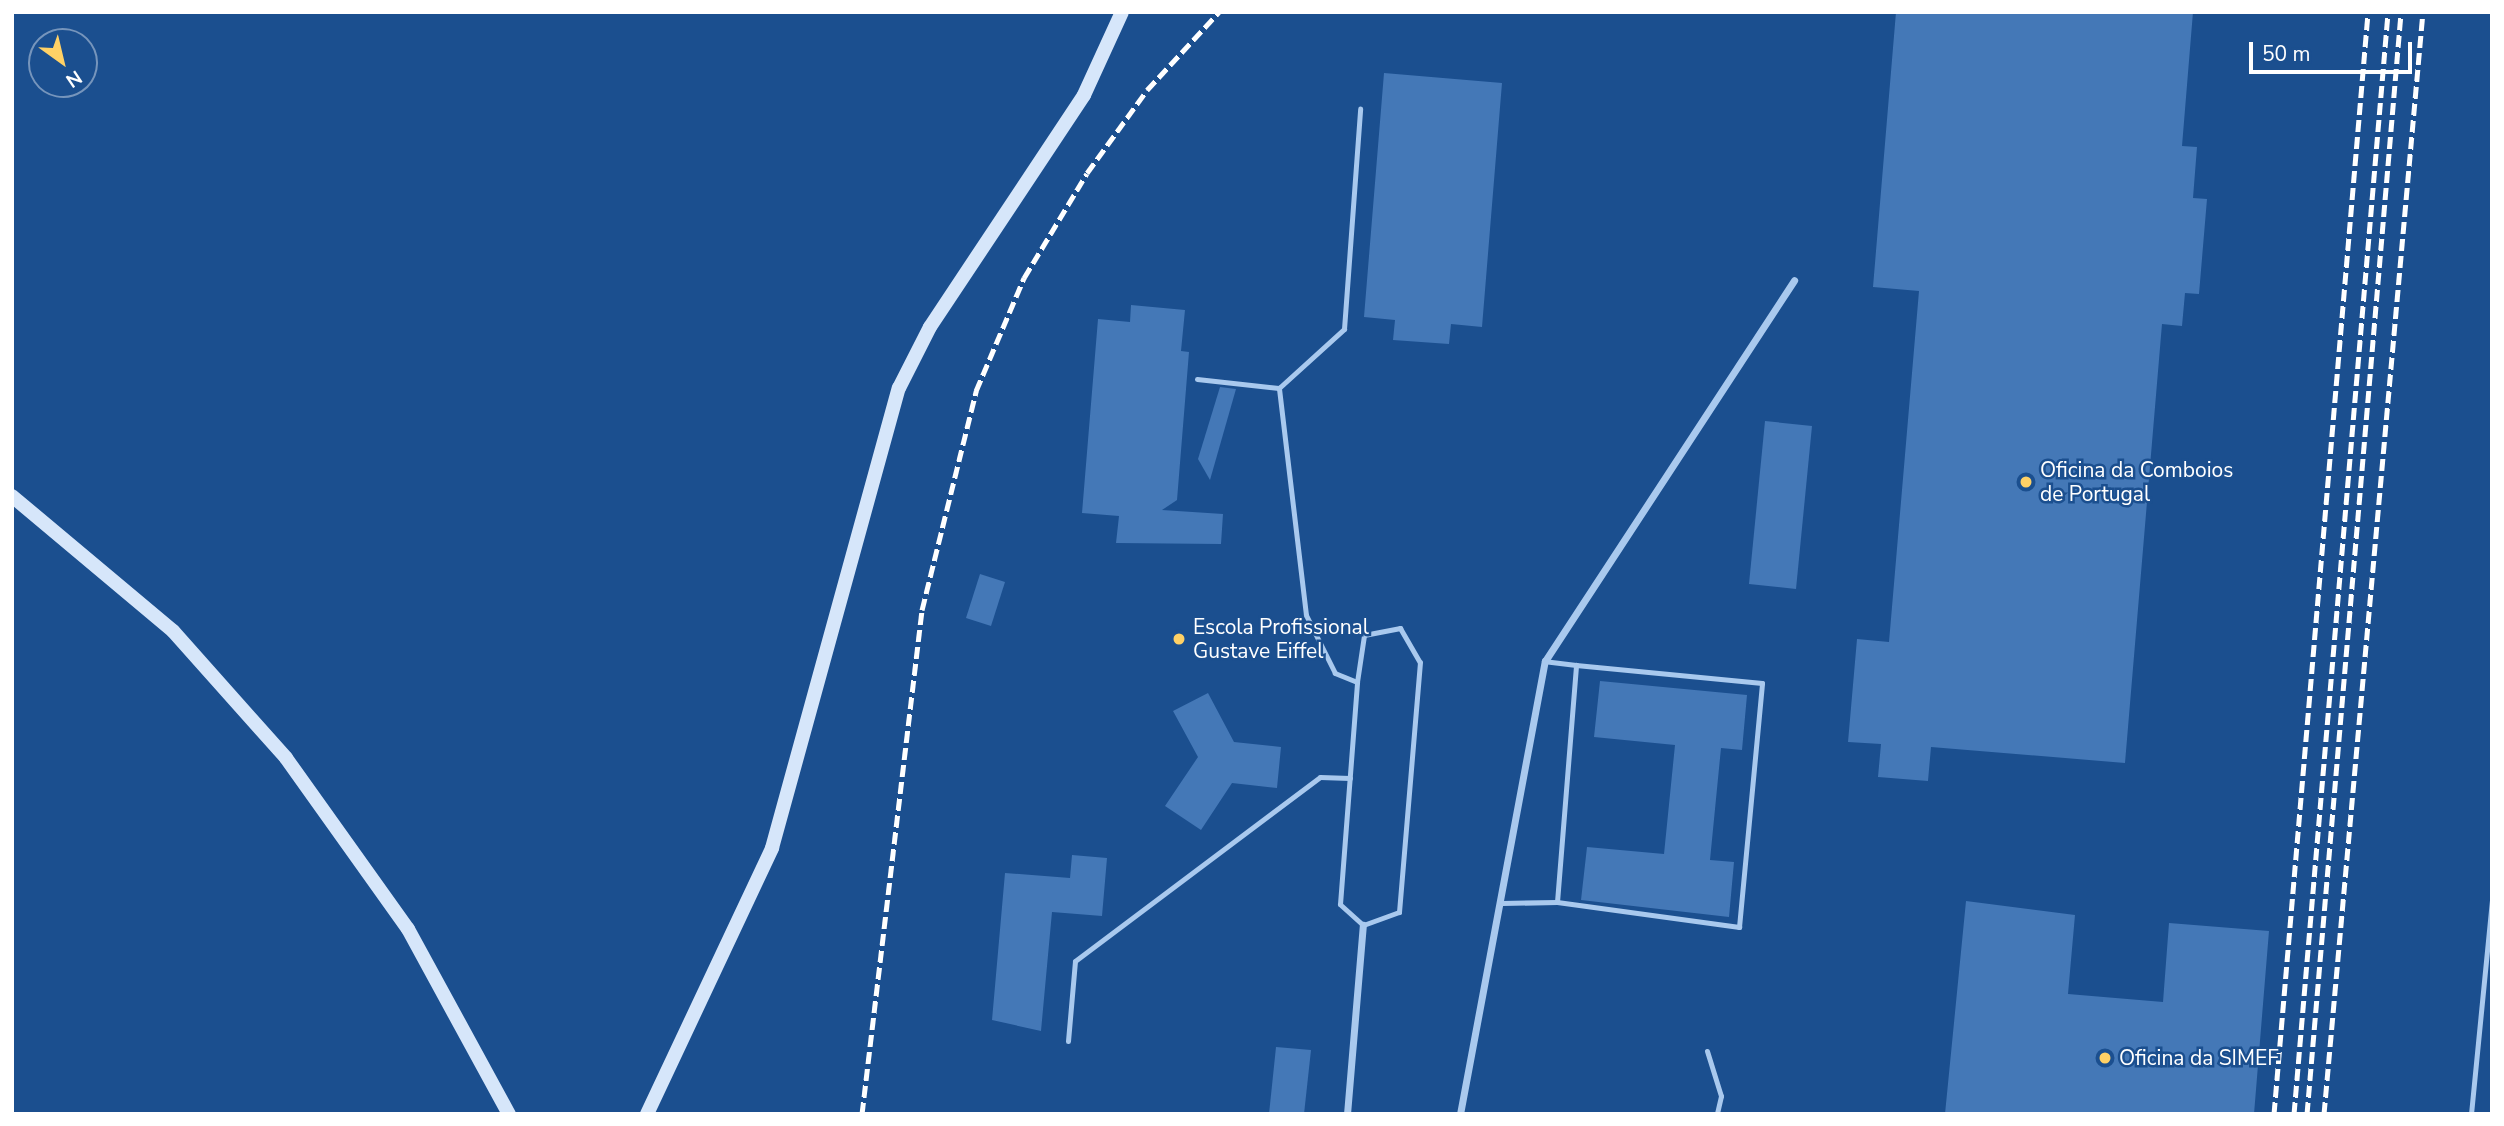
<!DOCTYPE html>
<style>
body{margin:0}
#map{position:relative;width:2504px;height:1126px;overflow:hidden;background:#1b4f8f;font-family:"Nunito Sans",sans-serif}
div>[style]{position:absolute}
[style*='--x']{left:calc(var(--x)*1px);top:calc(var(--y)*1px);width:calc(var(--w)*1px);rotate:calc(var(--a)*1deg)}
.building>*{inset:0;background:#4478b7}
.lane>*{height:5px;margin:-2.5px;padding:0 2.5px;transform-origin:2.5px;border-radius:2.5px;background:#a9c9ee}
.street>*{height:7px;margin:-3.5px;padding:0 3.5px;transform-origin:3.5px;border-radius:3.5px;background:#a9c9ee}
.secondary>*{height:14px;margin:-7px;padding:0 7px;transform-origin:7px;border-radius:7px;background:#d6e6fa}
.rail>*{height:5px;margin-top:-2.5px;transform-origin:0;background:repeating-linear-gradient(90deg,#fff 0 12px,transparent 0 17px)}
.dots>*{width:19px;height:19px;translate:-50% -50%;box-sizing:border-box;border:4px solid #1b4f8f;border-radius:50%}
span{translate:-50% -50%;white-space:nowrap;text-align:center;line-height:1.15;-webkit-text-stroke:5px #1b4f8f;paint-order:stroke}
.poi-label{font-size:21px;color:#fff}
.left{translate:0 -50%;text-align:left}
.frame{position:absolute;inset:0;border:14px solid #fff;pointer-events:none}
.north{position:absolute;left:28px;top:28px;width:70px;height:70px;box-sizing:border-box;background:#1b4f8f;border:2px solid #7695bc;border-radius:50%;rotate:146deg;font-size:19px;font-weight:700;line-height:28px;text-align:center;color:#fff}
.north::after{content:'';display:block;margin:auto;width:24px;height:32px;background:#ffd166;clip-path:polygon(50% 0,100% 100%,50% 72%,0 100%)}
.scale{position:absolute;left:2249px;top:42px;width:163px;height:32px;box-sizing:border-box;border:4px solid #fff;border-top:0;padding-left:9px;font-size:21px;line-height:24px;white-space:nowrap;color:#fff;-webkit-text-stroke:5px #1b4f8f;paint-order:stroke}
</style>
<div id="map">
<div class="building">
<i style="clip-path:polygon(1896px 12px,2193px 12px,2182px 146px,2197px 147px,2193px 198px,2207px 199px,2199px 294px,2185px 293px,2182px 326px,2162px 324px,2125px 763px,1931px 747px,1928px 781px,1878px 777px,1881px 744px,1848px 742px,1857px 639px,1889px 642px,1919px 291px,1873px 287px)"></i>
<i style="clip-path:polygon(1384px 73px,1502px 83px,1482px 327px,1451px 324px,1449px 344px,1393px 340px,1395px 320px,1364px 317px)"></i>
<i style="clip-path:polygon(1131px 305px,1185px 310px,1181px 351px,1189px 352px,1177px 500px,1162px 510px,1223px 514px,1221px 544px,1116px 543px,1119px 516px,1082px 513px,1098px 319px,1130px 322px)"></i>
<i style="clip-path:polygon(1220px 387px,1236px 389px,1210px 480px,1198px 459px)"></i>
<i style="clip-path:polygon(1765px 421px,1812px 426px,1796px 589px,1749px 584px)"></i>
<i style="clip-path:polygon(980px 574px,1005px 582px,991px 626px,966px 618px)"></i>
<i style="clip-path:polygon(1600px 681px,1747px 695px,1742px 750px,1721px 748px,1710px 860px,1734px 862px,1729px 917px,1581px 900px,1587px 847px,1664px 854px,1675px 745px,1594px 737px)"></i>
<i style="clip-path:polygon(1208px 693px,1234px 742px,1281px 747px,1277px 788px,1232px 783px,1201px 830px,1165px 806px,1198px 757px,1173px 711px)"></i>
<i style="clip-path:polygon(1072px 855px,1107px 858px,1102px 916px,1052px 912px,1041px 1031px,992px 1020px,1005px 873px,1070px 878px)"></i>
<i style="clip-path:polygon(1966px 901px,2075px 915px,2068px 994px,2163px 1002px,2169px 923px,2269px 931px,2254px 1114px,1945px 1114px)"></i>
<i style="clip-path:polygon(1276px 1047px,1311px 1050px,1304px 1114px,1269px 1114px)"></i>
</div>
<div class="lane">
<i style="--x:1197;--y:379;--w:82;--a:6.3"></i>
<i style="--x:1400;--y:628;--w:39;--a:60"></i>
<i style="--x:1420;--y:662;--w:251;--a:94.8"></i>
<i style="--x:1399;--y:912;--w:38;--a:160"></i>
<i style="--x:1363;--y:925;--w:31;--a:-138"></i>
<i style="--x:1340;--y:904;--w:223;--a:-85.6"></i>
<i style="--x:1357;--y:682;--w:48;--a:-81.5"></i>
<i style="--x:1364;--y:635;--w:37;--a:-11"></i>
<i style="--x:1357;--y:682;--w:24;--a:-158"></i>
<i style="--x:1335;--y:673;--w:65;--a:-116.6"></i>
<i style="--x:1306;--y:615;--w:229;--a:-96.8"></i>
<i style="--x:1279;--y:388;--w:88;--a:-42.2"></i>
<i style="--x:1344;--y:329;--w:221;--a:-85.8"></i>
<i style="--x:1557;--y:902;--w:184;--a:7.8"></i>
<i style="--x:1739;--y:927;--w:245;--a:-84.6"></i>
<i style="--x:1762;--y:683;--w:187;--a:-174.5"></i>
<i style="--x:1502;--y:903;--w:55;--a:-1"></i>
<i style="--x:1557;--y:902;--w:238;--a:-85.4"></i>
<i style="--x:1576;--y:665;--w:31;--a:-173"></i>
<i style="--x:1068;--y:1041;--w:80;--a:-85"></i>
<i style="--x:1075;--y:961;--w:306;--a:-36.9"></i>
<i style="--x:1320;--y:777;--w:30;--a:2"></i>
<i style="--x:1707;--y:1051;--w:47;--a:72.7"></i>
<i style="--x:1721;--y:1096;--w:18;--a:103"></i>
<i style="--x:2471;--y:1114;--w:217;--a:-84.4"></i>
</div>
<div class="street">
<i style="--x:1347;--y:1114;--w:190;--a:-85.2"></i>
<i style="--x:1460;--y:1114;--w:461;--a:-79.4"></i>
<i style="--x:1545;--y:661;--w:455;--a:-56.8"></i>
</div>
<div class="secondary">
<i style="--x:12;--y:496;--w:210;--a:40"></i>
<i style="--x:173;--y:631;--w:170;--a:48.3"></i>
<i style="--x:286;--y:758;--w:210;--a:54.5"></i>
<i style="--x:408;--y:929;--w:211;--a:61.4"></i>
<i style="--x:647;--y:1114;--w:294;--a:-64.8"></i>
<i style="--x:772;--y:848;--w:477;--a:-74.6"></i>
<i style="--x:899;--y:388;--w:68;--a:-63.1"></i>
<i style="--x:930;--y:327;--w:278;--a:-56.4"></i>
<i style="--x:1084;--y:95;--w:91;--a:-65.4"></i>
</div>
<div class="rail">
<i style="--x:862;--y:1114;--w:508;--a:-83.21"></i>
<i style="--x:922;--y:610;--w:226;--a:-76.1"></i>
<i style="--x:976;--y:391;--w:123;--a:-67"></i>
<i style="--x:1024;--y:278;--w:122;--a:-59"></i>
<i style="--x:1087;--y:173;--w:102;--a:-54.1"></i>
<i style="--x:1147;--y:90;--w:106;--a:-47.3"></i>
<i style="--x:2274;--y:1114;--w:1106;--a:-85.12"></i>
<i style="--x:2294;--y:1114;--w:1106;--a:-85.12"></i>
<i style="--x:2307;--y:1114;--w:1106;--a:-85.12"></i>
<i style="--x:2324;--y:1114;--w:1106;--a:-84.87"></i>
</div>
<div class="dots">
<i style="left:2026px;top:482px;background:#ffd166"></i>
<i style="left:1179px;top:639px;background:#ffd166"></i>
<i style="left:2105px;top:1058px;background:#ffd166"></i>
</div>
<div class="poi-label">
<span class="left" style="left:2040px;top:482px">Oficina da Comboios<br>de Portugal</span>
<span class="left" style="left:1193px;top:639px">Escola Profissional<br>Gustave Eiffel</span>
<span class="left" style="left:2119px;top:1058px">Oficina da SIMEF</span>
</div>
<div class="frame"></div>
<div class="north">N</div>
<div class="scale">50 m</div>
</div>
